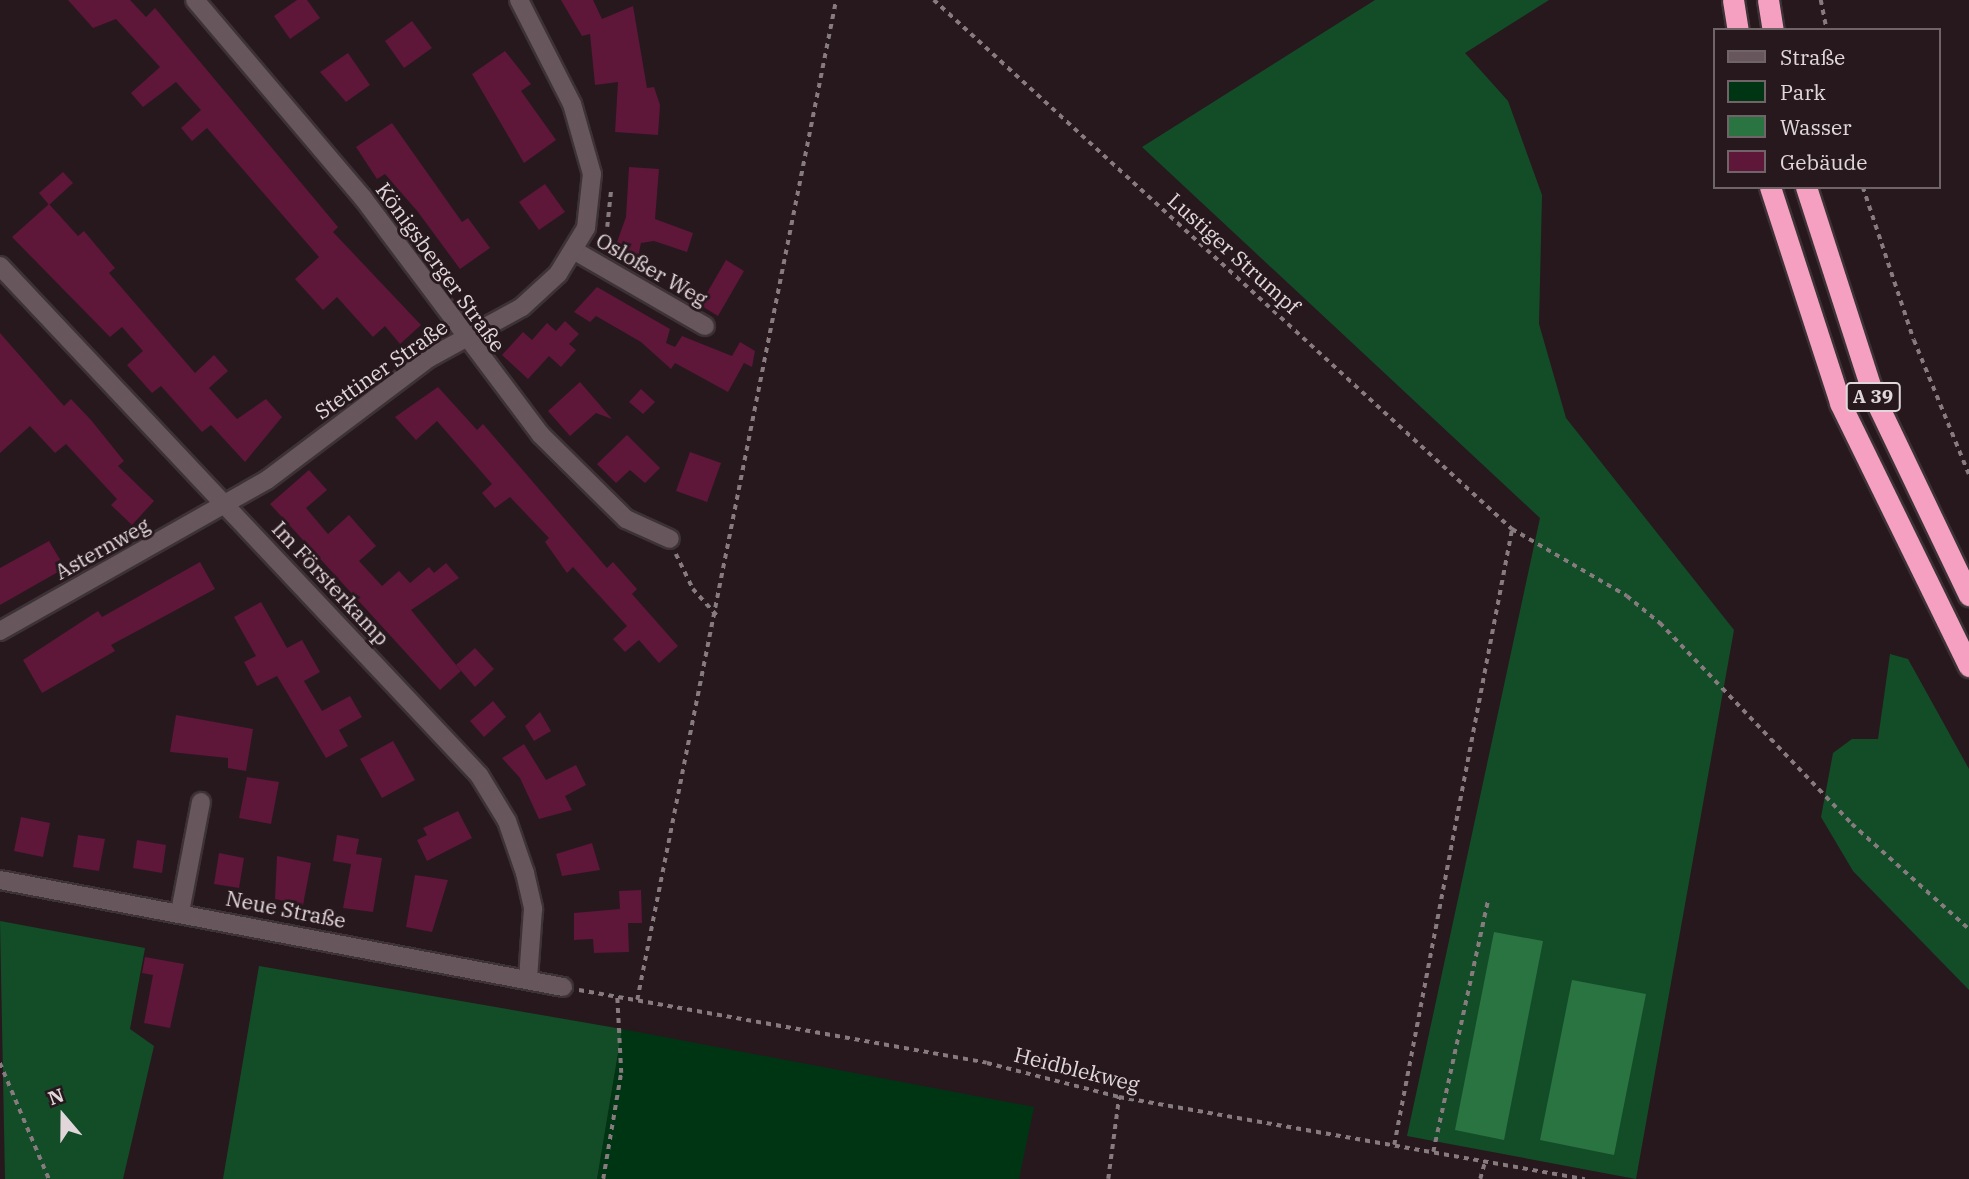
<!DOCTYPE html>
<meta charset="utf-8">
<style>
body{margin:0}
#map{position:relative;width:1969px;height:1179px;overflow:hidden;background:#27181e;font-family:"IBM Plex Serif",serif}
div>[style]{position:absolute}
[style*='--x']{left:calc(var(--x)*1px);top:calc(var(--y)*1px);width:calc(var(--w)*1px);rotate:calc(var(--a)*1deg)}
.green>*{inset:0;background:#003514}
.forest>*{inset:0;background:#134d27}
.water>*{inset:0;background:#2a7441}
.building>*{inset:0;background:#5e1639}
.path>*{height:3.5px;margin-top:-1.75px;transform-origin:0;background:repeating-linear-gradient(90deg,#887b80 0 5px,transparent 0 10px)}
.roads{filter:drop-shadow(2px 0 #3d3236) drop-shadow(-2px 0 #3d3236) drop-shadow(0 2px #3d3236) drop-shadow(0 -2px #3d3236)}
.minor>*{height:18px;margin:-9px;padding:0 9px;transform-origin:9px;border-radius:9px;background:#67565c}
.motorway>*{height:21px;margin:-10.5px;padding:0 10.5px;transform-origin:10.5px;border-radius:10.5px;background:#f5a0c0}
span{translate:-50% -50%;white-space:nowrap;text-align:center;line-height:1.15;-webkit-text-stroke:6px #27181e;paint-order:stroke}
.shield-label span{padding:2px 5px;background:#27181e;border:2px solid;border-radius:5px;-webkit-text-stroke-width:0}
.shield-label{font-size:19px;color:#e1d7da;font-weight:700}
.street-label{font-size:21px;color:#e1d7da}
.legend{position:absolute;left:1713px;top:28px;width:228px;height:161px;box-sizing:border-box;background:#27181e;border:2px solid #716469;margin:0;padding:9px 12px;list-style:none;font-size:21px;color:#e1d7da}
.legend li{display:flex;align-items:center;gap:14px;height:35px}
.legend b{width:35px;border:2px solid #716469}
.north{position:absolute;left:28px;top:1081px;width:70px;height:70px;-webkit-text-stroke:5px #27181e;paint-order:stroke;rotate:340deg;font-size:19px;font-weight:700;line-height:28px;text-align:center;color:#e1d7da}
.north::after{content:'';display:block;margin:auto;width:24px;height:32px;background:#e1d7da;clip-path:polygon(50% 0,100% 100%,50% 72%,0 100%)}
</style>
<div id="map">
<div class="green">
<i style="clip-path:polygon(622px 1029px,1034px 1107px,1019px 1179px,597px 1179px)"></i>
</div>
<div class="forest">
<i style="clip-path:polygon(1375px 0,1549px 0,1465px 53px,1508px 101px,1542px 195px,1539px 324px,1566px 418px,1734px 630px,1636px 1179px,1407px 1136px,1540px 518px,1142px 147px)"></i>
<i style="clip-path:polygon(1890px 654px,1908px 659px,1969px 769px,1969px 990px,1853px 871px,1821px 817px,1833px 753px,1852px 739px,1878px 739px)"></i>
<i style="clip-path:polygon(0 921px,145px 948px,130px 1029px,154px 1046px,123px 1179px,5px 1179px)"></i>
<i style="clip-path:polygon(259px 966px,622px 1029px,597px 1179px,223px 1179px)"></i>
</div>
<div class="water">
<i style="clip-path:polygon(1494px 932px,1543px 941px,1504px 1140px,1455px 1130px)"></i>
<i style="clip-path:polygon(1572px 980px,1646px 994px,1614px 1155px,1540px 1140px)"></i>
</div>
<div class="building">
<i style="clip-path:polygon(68px 0,130px 0,146px 17px,155px 8px,338px 227px,333px 232px,421px 325px,400px 344px,385px 326px,373px 337px,337px 297px,323px 310px,295px 279px,319px 257px,207px 128px,192px 141px,181px 128px,201px 110px,176px 82px,143px 107px,131px 93px,160px 67px,116px 19px,93px 28px)"></i>
<i style="clip-path:polygon(297px 0,307px 0,320px 18px,290px 39px,274px 16px)"></i>
<i style="clip-path:polygon(561px 0,593px 0,602px 19px,633px 6px,647px 88px,654px 87px,660px 105px,658px 135px,615px 132px,618px 82px,595px 85px,590px 34px,582px 36px)"></i>
<i style="clip-path:polygon(412px 21px,432px 48px,404px 68px,385px 41px)"></i>
<i style="clip-path:polygon(505px 51px,531px 84px,521px 91px,556px 140px,524px 163px,472px 74px)"></i>
<i style="clip-path:polygon(348px 53px,370px 85px,346px 102px,320px 72px)"></i>
<i style="clip-path:polygon(392px 123px,462px 222px,468px 218px,490px 248px,460px 269px,418px 212px,385px 174px,377px 179px,356px 147px)"></i>
<i style="clip-path:polygon(629px 167px,659px 169px,655px 219px,693px 233px,687px 252px,654px 241px,641px 243px,637px 262px,612px 256px,626px 217px)"></i>
<i style="clip-path:polygon(63px 172px,73px 183px,49px 205px,39px 193px)"></i>
<i style="clip-path:polygon(545px 184px,565px 212px,539px 230px,519px 202px)"></i>
<i style="clip-path:polygon(49px 204px,78px 236px,84px 231px,115px 268px,109px 273px,195px 373px,214px 355px,228px 371px,209px 388px,237px 419px,266px 399px,282px 417px,245px 462px,211px 425px,202px 432px,161px 386px,152px 393px,127px 365px,143px 351px,122px 327px,110px 337px,12px 237px)"></i>
<i style="clip-path:polygon(726px 260px,744px 271px,718px 316px,700px 305px)"></i>
<i style="clip-path:polygon(597px 287px,670px 329px,666px 343px,675px 347px,682px 336px,732px 356px,740px 342px,755px 351px,752px 367px,744px 363px,728px 392px,675px 363px,671px 369px,641px 342px,596px 316px,590px 322px,574px 312px)"></i>
<i style="clip-path:polygon(565px 321px,579px 334px,569px 344px,576px 350px,561px 367px,549px 356px,528px 379px,502px 355px,523px 332px,532px 340px,547px 323px,556px 331px)"></i>
<i style="clip-path:polygon(0 333px,64px 406px,71px 399px,91px 420px,124px 461px,118px 466px,154px 501px,132px 525px,111px 505px,117px 499px,66px 444px,55px 453px,30px 426px,0 453px)"></i>
<i style="clip-path:polygon(580px 382px,612px 419px,596px 413px,570px 436px,548px 411px)"></i>
<i style="clip-path:polygon(438px 387px,477px 430px,483px 424px,607px 568px,613px 562px,637px 589px,632px 594px,678px 646px,659px 663px,639px 640px,625px 652px,613px 639px,627px 626px,573px 567px,567px 573px,545px 542px,549px 538px,510px 497px,495px 508px,482px 493px,492px 484px,437px 421px,416px 440px,395px 417px)"></i>
<i style="clip-path:polygon(641px 389px,655px 402px,643px 414px,629px 402px)"></i>
<i style="clip-path:polygon(627px 435px,660px 468px,645px 483px,630px 470px,616px 483px,597px 464px)"></i>
<i style="clip-path:polygon(690px 452px,721px 463px,707px 502px,676px 491px)"></i>
<i style="clip-path:polygon(309px 470px,327px 490px,306px 508px,328px 534px,349px 515px,376px 546px,359px 561px,382px 586px,399px 571px,410px 583px,429px 567px,434px 573px,446px 563px,459px 578px,411px 610px,461px 671px,440px 690px,270px 504px)"></i>
<i style="clip-path:polygon(49px 541px,65px 568px,0 605px,0 568px)"></i>
<i style="clip-path:polygon(200px 562px,215px 589px,111px 645px,115px 651px,42px 693px,23px 660px,98px 611px,102px 617px)"></i>
<i style="clip-path:polygon(261px 602px,287px 648px,302px 640px,320px 672px,304px 681px,322px 711px,350px 696px,362px 717px,339px 730px,348px 746px,326px 758px,277px 676px,257px 686px,244px 662px,256px 656px,234px 617px)"></i>
<i style="clip-path:polygon(475px 648px,494px 669px,475px 687px,456px 665px)"></i>
<i style="clip-path:polygon(493px 701px,506px 717px,484px 737px,470px 721px)"></i>
<i style="clip-path:polygon(540px 712px,551px 731px,534px 741px,525px 726px)"></i>
<i style="clip-path:polygon(176px 715px,253px 729px,246px 771px,228px 768px,228px 758px,170px 752px)"></i>
<i style="clip-path:polygon(393px 741px,415px 780px,382px 798px,360px 759px)"></i>
<i style="clip-path:polygon(524px 744px,546px 780px,576px 765px,586px 785px,565px 796px,572px 810px,539px 819px,520px 778px,502px 758px)"></i>
<i style="clip-path:polygon(247px 777px,279px 782px,271px 824px,239px 818px)"></i>
<i style="clip-path:polygon(458px 811px,472px 838px,427px 861px,417px 840px,427px 835px,423px 828px)"></i>
<i style="clip-path:polygon(21px 817px,50px 823px,43px 857px,14px 851px)"></i>
<i style="clip-path:polygon(78px 835px,105px 839px,99px 871px,73px 867px)"></i>
<i style="clip-path:polygon(337px 835px,359px 839px,356px 854px,382px 858px,373px 912px,343px 908px,351px 864px,333px 861px)"></i>
<i style="clip-path:polygon(137px 840px,166px 845px,162px 873px,133px 868px)"></i>
<i style="clip-path:polygon(592px 843px,600px 870px,562px 876px,556px 854px)"></i>
<i style="clip-path:polygon(219px 853px,244px 858px,239px 888px,214px 884px)"></i>
<i style="clip-path:polygon(277px 856px,311px 863px,303px 905px,275px 899px)"></i>
<i style="clip-path:polygon(415px 875px,448px 880px,432px 932px,406px 927px)"></i>
<i style="clip-path:polygon(641px 890px,642px 923px,628px 923px,629px 952px,594px 953px,593px 939px,574px 940px,574px 913px,620px 909px,619px 891px)"></i>
<i style="clip-path:polygon(145px 957px,184px 964px,170px 1028px,144px 1023px,153px 975px,142px 973px)"></i>
</div>
<div class="path">
<i style="--x:934;--y:0;--w:784;--a:42.47"></i>
<i style="--x:1512;--y:529;--w:133;--a:30.2"></i>
<i style="--x:1627;--y:596;--w:43;--a:39.3"></i>
<i style="--x:1660;--y:623;--w:278;--a:46.3"></i>
<i style="--x:1852;--y:824;--w:157;--a:41.9"></i>
<i style="--x:1821;--y:0;--w:31;--a:79"></i>
<i style="--x:1863;--y:187;--w:161;--a:71.6"></i>
<i style="--x:1914;--y:340;--w:145;--a:67.7"></i>
<i style="--x:607;--y:227;--w:37;--a:-84"></i>
<i style="--x:676;--y:554;--w:39;--a:64"></i>
<i style="--x:693;--y:589;--w:36;--a:48"></i>
<i style="--x:579;--y:990;--w:414;--a:10.1"></i>
<i style="--x:987;--y:1063;--w:136;--a:14.4"></i>
<i style="--x:1119;--y:1097;--w:473;--a:10"></i>
<i style="--x:637;--y:1000;--w:1020;--a:-78.75"></i>
<i style="--x:0;--y:1063;--w:126;--a:67.1"></i>
<i style="--x:1394;--y:1145;--w:627;--a:-79.16"></i>
<i style="--x:1433;--y:1152;--w:259;--a:-77.7"></i>
<i style="--x:603;--y:1179;--w:108;--a:-80.4"></i>
<i style="--x:621;--y:1073;--w:76;--a:-93"></i>
<i style="--x:1108;--y:1179;--w:83;--a:-82.4"></i>
<i style="--x:1480;--y:1179;--w:19;--a:-74"></i>
</div>
<div class="roads">
<div class="minor">
<i style="--x:195;--y:0;--w:260;--a:49.7"></i>
<i style="--x:363;--y:198;--w:295;--a:53.1"></i>
<i style="--x:540;--y:434;--w:121;--a:44.7"></i>
<i style="--x:626;--y:519;--w:48;--a:24.4"></i>
<i style="--x:575;--y:251;--w:150;--a:30"></i>
<i style="--x:0;--y:266;--w:699;--a:46.74"></i>
<i style="--x:479;--y:775;--w:54;--a:58.7"></i>
<i style="--x:507;--y:821;--w:55;--a:70.9"></i>
<i style="--x:525;--y:873;--w:37;--a:77"></i>
<i style="--x:533;--y:909;--w:70;--a:94.1"></i>
<i style="--x:0;--y:631;--w:307;--a:-29.5"></i>
<i style="--x:267;--y:480;--w:203;--a:-37"></i>
<i style="--x:429;--y:358;--w:106;--a:-28.7"></i>
<i style="--x:522;--y:307;--w:49;--a:-42.5"></i>
<i style="--x:558;--y:274;--w:54;--a:-58.7"></i>
<i style="--x:586;--y:228;--w:54;--a:-83.7"></i>
<i style="--x:592;--y:174;--w:73;--a:-105.9"></i>
<i style="--x:572;--y:104;--w:117;--a:-117"></i>
<i style="--x:0;--y:880;--w:573;--a:10.76"></i>
<i style="--x:180;--y:912;--w:112;--a:-79.2"></i>
</div>
<div class="motorway">
<i style="--x:1733;--y:0;--w:30;--a:81"></i>
<i style="--x:1768;--y:0;--w:30;--a:81"></i>
<i style="--x:1770;--y:187;--w:227;--a:72"></i>
<i style="--x:1840;--y:403;--w:293;--a:63.9"></i>
<i style="--x:1806;--y:187;--w:219;--a:72.1"></i>
<i style="--x:1873;--y:395;--w:222;--a:64.4"></i>
</div>
</div>
<div class="shield-label">
<span style="left:1873px;top:397px">A 39</span>
</div>
<div class="street-label">
<span style="left:1234px;top:253px;rotate:42deg">Lustiger Strumpf</span>
<span style="left:441px;top:267px;rotate:54deg">Königsberger Straße</span>
<span style="left:652px;top:269px;rotate:30deg">Osloßer Weg</span>
<span style="left:381px;top:369px;rotate:-35deg">Stettiner Straße</span>
<span style="left:102px;top:548px;rotate:-29deg">Asternweg</span>
<span style="left:331px;top:583px;rotate:47deg">Im Försterkamp</span>
<span style="left:286px;top:909px;rotate:11deg">Neue Straße</span>
<span style="left:1077px;top:1069px;rotate:14deg">Heidblekweg</span>
</div>
<ul class="legend">
<li><b style="height:9px;background:#67565c"></b>Straße</li>
<li><b style="height:19px;background:#003514"></b>Park</li>
<li><b style="height:19px;background:#2a7441"></b>Wasser</li>
<li><b style="height:19px;background:#5e1639"></b>Gebäude</li>
</ul>
<div class="north">N</div>
</div>
